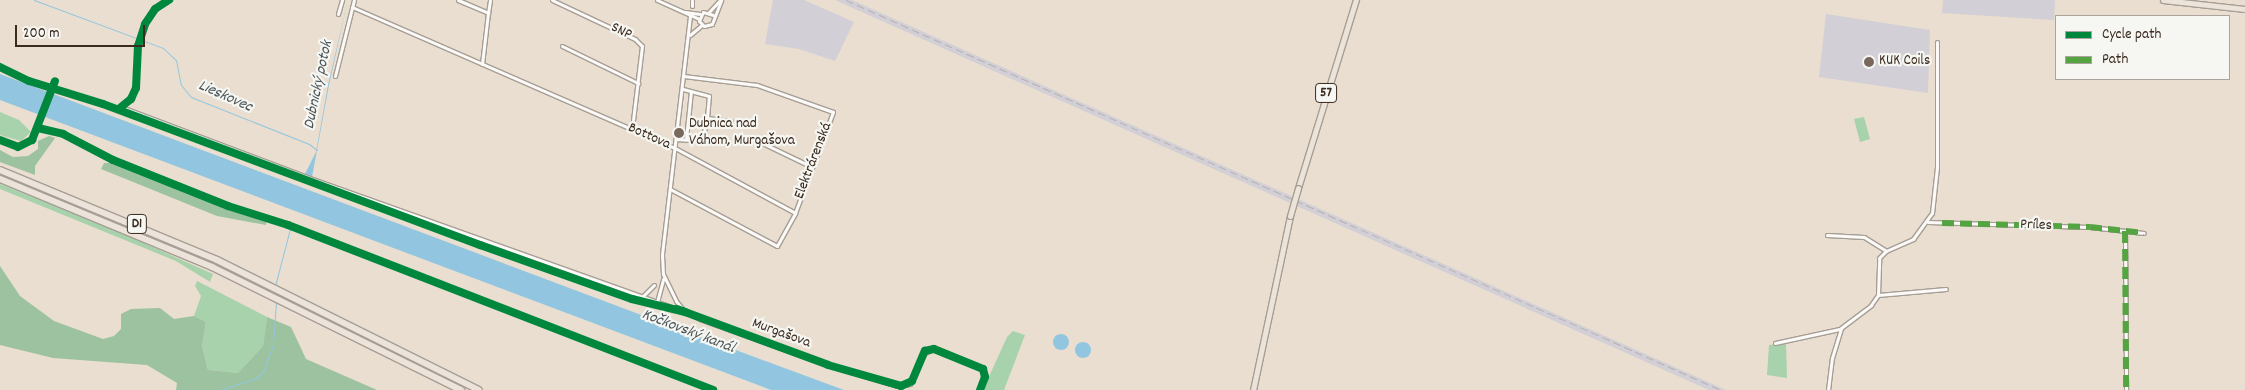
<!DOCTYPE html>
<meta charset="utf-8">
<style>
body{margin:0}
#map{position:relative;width:2245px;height:390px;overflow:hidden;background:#e9decf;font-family:Dekko,sans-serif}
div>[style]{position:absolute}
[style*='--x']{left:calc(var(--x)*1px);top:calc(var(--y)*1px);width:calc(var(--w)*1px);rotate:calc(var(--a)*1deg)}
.industrial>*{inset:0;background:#d2cfd7}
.green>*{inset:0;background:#a8d2ab}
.forest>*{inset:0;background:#9cc29f}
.water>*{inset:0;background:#92c6e0}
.round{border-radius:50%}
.stream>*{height:1px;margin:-0.5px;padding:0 0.5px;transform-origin:0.5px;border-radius:0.5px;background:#92c6e0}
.roads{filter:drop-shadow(1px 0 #a69e94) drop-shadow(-1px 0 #a69e94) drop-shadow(0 1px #a69e94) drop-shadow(0 -1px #a69e94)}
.street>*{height:3px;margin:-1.5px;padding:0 1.5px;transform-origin:1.5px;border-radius:1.5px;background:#fcfaf8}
.primary>*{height:5px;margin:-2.5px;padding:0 2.5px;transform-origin:2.5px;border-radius:2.5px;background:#ece4db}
.highway>*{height:6px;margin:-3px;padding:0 3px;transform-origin:3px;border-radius:3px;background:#ece4db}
.rail>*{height:1px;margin-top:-0.5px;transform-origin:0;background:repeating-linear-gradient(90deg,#b6b3af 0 8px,transparent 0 12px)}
.bridges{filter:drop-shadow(1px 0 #a69e94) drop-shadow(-1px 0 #a69e94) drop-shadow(0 1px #a69e94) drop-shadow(0 -1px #a69e94)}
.primary-bridge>*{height:5px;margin:-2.5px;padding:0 2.5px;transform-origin:2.5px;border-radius:2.5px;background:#ece4db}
.quiet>*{height:6px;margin-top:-3px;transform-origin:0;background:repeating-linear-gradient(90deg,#54a441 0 12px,transparent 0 18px)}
.cycleway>*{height:8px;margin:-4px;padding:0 4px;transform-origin:4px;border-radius:4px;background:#00873e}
.dots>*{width:14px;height:14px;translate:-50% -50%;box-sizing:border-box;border:2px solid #f6f6f2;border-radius:50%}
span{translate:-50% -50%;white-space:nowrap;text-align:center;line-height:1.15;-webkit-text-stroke:4.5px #f6f6f2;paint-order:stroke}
.shield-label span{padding:1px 4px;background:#f6f6f2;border:1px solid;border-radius:4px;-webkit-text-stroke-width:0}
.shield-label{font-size:14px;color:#3b2a1e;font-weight:700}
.street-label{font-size:15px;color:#3b2a1e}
.poi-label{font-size:15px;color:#3b2a1e}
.left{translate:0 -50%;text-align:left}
.water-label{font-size:16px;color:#4a565a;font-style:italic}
.legend{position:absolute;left:2055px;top:15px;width:175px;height:65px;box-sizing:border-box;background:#f6f6f2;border:1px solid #aba49d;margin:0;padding:6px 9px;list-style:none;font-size:15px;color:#3b2a1e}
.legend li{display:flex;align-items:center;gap:10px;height:25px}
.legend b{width:25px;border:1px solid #aba49d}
.scale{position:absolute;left:15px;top:25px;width:130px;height:22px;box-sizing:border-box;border:2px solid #3b2a1e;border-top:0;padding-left:6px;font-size:15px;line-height:18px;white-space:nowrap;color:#3b2a1e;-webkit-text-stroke:4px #f6f6f2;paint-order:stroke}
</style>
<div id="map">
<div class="industrial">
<i style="clip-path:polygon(773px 0,804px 0,854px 22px,835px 61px,799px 49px,765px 44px)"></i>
<i style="clip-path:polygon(835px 0,852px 0,1726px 390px,1709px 390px)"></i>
<i style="clip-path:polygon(1943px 0,2055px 0,2054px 20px,1942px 13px)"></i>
<i style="clip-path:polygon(1826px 14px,1930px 30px,1928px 93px,1819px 77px)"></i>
</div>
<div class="green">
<i style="clip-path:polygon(0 112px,19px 120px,31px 132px,21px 141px,0 135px)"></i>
<i style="clip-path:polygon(1864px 117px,1870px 139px,1860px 142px,1854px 119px)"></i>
<i style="clip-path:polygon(0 184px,108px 227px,213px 274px,210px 282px,176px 261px,0 189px)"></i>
<i style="clip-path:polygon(197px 281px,267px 317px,263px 346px,238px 373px,208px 370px,202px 346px,206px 322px,194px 316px,201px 296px,195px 286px)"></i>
<i style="clip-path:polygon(1013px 331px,1025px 335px,1004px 390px,983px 390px,1007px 337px)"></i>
<i style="clip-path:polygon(1786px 343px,1787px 378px,1767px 375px,1769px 345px)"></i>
</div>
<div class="forest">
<i style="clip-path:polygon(49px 136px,55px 138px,35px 166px,35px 175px,0 162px,0 150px,13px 157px,28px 156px,38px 149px,38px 141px)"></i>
<i style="clip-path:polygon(104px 163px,117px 163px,213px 201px,223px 208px,266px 222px,266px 225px,217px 216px,101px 169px)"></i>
<i style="clip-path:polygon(0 266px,20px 296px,54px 321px,103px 339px,114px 336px,121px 329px,121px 314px,131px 309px,160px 308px,174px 319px,194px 316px,206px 322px,202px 346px,208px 370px,238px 373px,263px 346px,267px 317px,291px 327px,306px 359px,377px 390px,176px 390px,177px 383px,147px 365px,53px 358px,0 345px)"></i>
</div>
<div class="water">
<i style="clip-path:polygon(348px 0,329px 85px,312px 177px,305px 174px,316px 152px,328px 85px)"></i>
<i style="clip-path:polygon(0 74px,644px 316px,844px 390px,771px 390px,0 100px)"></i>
<i class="round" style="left:1053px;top:334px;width:16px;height:16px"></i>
<i class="round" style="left:1075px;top:342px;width:16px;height:16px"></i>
</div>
<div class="stream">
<i style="--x:34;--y:0;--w:138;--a:20.4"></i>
<i style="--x:163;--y:48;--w:18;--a:43"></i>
<i style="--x:176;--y:60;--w:25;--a:79"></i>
<i style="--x:181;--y:85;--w:16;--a:50"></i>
<i style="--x:191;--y:97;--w:127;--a:21.7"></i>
<i style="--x:309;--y:144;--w:10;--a:37"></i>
<i style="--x:275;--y:286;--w:59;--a:-75.3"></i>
<i style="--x:220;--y:390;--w:38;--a:-18"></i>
<i style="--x:256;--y:378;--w:9;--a:-41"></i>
<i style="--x:263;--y:372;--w:30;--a:-70"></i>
<i style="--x:273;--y:344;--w:42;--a:-85.9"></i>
</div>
<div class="roads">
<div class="street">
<i style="--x:458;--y:0;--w:33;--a:23"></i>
<i style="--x:488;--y:13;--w:13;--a:-81"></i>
<i style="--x:552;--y:0;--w:92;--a:25.2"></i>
<i style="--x:635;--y:39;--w:10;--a:45"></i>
<i style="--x:642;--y:46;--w:84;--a:96.9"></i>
<i style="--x:657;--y:0;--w:46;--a:24.3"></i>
<i style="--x:692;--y:6;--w:6;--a:-90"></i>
<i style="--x:352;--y:7;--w:352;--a:23.6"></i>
<i style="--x:675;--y:148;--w:136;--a:28.4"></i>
<i style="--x:685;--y:12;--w:15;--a:8"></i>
<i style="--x:709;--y:12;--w:16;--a:-47"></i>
<i style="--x:338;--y:14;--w:15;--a:-74"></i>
<i style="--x:713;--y:15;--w:10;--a:-163"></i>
<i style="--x:703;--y:12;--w:10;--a:114"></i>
<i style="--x:699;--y:21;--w:7;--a:45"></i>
<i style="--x:704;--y:26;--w:8;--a:-14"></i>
<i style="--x:712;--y:24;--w:26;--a:-69"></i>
<i style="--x:690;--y:16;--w:241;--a:96.7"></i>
<i style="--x:662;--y:255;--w:19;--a:87"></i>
<i style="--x:663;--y:274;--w:30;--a:64"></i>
<i style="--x:676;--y:301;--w:14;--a:51"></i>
<i style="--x:685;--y:312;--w:17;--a:25"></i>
<i style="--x:700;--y:319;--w:136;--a:19.8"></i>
<i style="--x:828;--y:365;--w:72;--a:16.9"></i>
<i style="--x:897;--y:386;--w:13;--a:-9"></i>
<i style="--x:910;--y:384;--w:34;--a:-66"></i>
<i style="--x:924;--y:353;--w:11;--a:-22"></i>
<i style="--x:934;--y:349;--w:53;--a:22.2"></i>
<i style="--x:983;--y:369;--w:8;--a:76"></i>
<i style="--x:985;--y:377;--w:14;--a:111"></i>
<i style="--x:690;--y:35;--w:16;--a:-40"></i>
<i style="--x:562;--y:46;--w:85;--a:26"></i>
<i style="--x:482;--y:64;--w:51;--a:-83.3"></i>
<i style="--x:335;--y:76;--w:78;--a:-76"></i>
<i style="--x:121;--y:107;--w:207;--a:20.6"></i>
<i style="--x:315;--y:180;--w:393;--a:19.6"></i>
<i style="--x:121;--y:107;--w:13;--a:-39"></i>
<i style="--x:131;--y:99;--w:12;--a:-66"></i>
<i style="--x:136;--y:88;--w:42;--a:-87.3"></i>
<i style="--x:138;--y:46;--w:23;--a:-72"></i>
<i style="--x:145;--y:24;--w:18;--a:-56"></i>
<i style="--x:155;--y:9;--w:17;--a:-33"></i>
<i style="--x:707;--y:118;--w:24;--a:7"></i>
<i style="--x:38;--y:128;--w:26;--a:13"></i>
<i style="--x:63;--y:134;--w:56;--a:27.5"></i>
<i style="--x:113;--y:160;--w:124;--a:21.8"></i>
<i style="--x:228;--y:206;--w:63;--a:17.6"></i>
<i style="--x:288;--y:225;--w:456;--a:21.2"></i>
<i style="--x:676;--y:139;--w:26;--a:4"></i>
<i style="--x:702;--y:141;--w:24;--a:-78"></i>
<i style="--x:707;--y:118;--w:22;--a:-85"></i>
<i style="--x:709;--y:96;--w:28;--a:-165"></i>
<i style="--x:686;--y:139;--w:48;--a:-84.1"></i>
<i style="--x:0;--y:140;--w:19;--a:21"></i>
<i style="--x:18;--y:147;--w:16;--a:-27"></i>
<i style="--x:32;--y:140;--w:63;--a:-68.7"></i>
<i style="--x:756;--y:140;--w:62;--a:25.7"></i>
<i style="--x:670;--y:189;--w:121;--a:28"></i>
<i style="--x:777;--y:246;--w:38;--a:-61"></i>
<i style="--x:795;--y:213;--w:108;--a:-69.4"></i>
<i style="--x:833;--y:112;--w:81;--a:-160.4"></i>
<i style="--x:757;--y:85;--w:74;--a:-173"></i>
<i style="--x:1928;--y:222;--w:162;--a:1.8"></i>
<i style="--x:2090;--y:227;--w:54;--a:6.3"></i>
<i style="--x:2125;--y:231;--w:159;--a:89.6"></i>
<i style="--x:1827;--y:235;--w:37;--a:3"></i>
<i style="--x:1864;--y:237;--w:26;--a:32"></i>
<i style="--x:1878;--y:295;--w:68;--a:-5"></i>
<i style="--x:642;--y:297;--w:17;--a:-45"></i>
<i style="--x:657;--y:302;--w:24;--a:-75"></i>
<i style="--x:1775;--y:343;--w:66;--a:-12.2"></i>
<i style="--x:1828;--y:390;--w:32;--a:-83"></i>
<i style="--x:1832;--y:358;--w:31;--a:-73"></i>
<i style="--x:1841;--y:328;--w:38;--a:-37"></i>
<i style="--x:1871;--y:305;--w:12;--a:-55"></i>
<i style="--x:1878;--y:295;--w:37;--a:-88"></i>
<i style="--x:1879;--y:258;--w:10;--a:-45"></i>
<i style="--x:1886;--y:251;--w:30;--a:-24"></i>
<i style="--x:1913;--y:239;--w:32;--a:-54"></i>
<i style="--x:1932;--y:213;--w:46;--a:-83.8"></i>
<i style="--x:1937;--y:167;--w:125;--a:-90"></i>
</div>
<div class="primary">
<i style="--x:2163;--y:0;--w:82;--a:6.3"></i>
<i style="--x:1298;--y:188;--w:197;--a:-72.9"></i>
<i style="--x:1253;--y:390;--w:178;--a:-78"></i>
</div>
<div class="highway">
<i style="--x:0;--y:170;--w:235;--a:22.5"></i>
<i style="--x:217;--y:260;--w:292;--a:26.4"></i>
<i style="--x:0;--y:179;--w:230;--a:22.5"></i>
<i style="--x:212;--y:267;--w:278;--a:26.3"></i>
</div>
</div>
<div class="rail">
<i style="--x:846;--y:0;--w:958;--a:24.02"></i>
</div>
<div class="bridges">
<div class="primary-bridge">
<i style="--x:1290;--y:216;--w:29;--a:-74"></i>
</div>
</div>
<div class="quiet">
<i style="--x:1942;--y:223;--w:148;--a:1.5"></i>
<i style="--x:2090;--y:227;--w:54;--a:6.3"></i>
<i style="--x:2125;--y:231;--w:159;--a:89.6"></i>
</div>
<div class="cycleway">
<i style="--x:0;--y:67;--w:32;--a:26"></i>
<i style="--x:29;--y:81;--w:77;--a:17.3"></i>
<i style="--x:103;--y:104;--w:403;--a:20.5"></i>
<i style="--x:480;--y:245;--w:161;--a:19.6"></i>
<i style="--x:632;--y:299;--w:55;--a:13.8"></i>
<i style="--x:121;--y:107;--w:13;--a:-39"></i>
<i style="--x:131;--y:99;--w:12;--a:-66"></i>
<i style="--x:136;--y:88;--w:42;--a:-87.3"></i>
<i style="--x:138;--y:46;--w:23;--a:-72"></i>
<i style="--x:145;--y:24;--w:18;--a:-56"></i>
<i style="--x:155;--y:9;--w:17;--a:-33"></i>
<i style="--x:38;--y:128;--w:26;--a:13"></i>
<i style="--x:63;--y:134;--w:56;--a:27.5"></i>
<i style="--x:113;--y:160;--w:124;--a:21.8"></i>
<i style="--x:228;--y:206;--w:63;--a:17.6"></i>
<i style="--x:288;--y:225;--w:456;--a:21.2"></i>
<i style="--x:0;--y:140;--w:19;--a:21"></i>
<i style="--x:18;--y:147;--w:16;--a:-27"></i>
<i style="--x:32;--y:140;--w:63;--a:-68.7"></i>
<i style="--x:677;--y:309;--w:161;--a:20.3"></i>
<i style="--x:828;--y:365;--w:76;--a:16"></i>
<i style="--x:901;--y:386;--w:12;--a:-24"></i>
<i style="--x:912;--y:381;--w:33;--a:-67"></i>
<i style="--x:925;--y:351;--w:9;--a:-13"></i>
<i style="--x:934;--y:349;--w:53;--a:22.2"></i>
<i style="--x:983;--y:369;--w:8;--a:76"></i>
<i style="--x:985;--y:377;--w:14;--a:111"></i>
</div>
<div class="dots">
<i style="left:1869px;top:62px;background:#78695c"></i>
<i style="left:679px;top:133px;background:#78695c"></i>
</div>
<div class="shield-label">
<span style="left:1326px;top:93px">57</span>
<span style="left:137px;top:224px">D1</span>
</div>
<div class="street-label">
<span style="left:621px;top:32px;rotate:26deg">SNP</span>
<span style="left:649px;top:137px;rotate:24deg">Bottova</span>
<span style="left:814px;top:161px;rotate:-69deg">Elektrárenská</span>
<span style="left:2036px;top:226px;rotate:2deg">Príles</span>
<span style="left:781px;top:334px;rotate:20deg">Murgašova</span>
</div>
<div class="poi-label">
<span class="left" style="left:1879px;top:62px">KUK Coils</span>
<span class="left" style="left:689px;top:133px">Dubnica nad<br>Váhom, Murgašova</span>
</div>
<div class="water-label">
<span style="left:319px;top:85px;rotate:-78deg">Dubnický potok</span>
<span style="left:225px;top:97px;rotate:24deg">Lieskovec</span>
<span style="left:688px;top:332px;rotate:21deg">Kočkovský kanál</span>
</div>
<ul class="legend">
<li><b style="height:6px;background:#00873e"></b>Cycle path</li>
<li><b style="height:6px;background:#54a441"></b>Path</li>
</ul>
<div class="scale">200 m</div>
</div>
